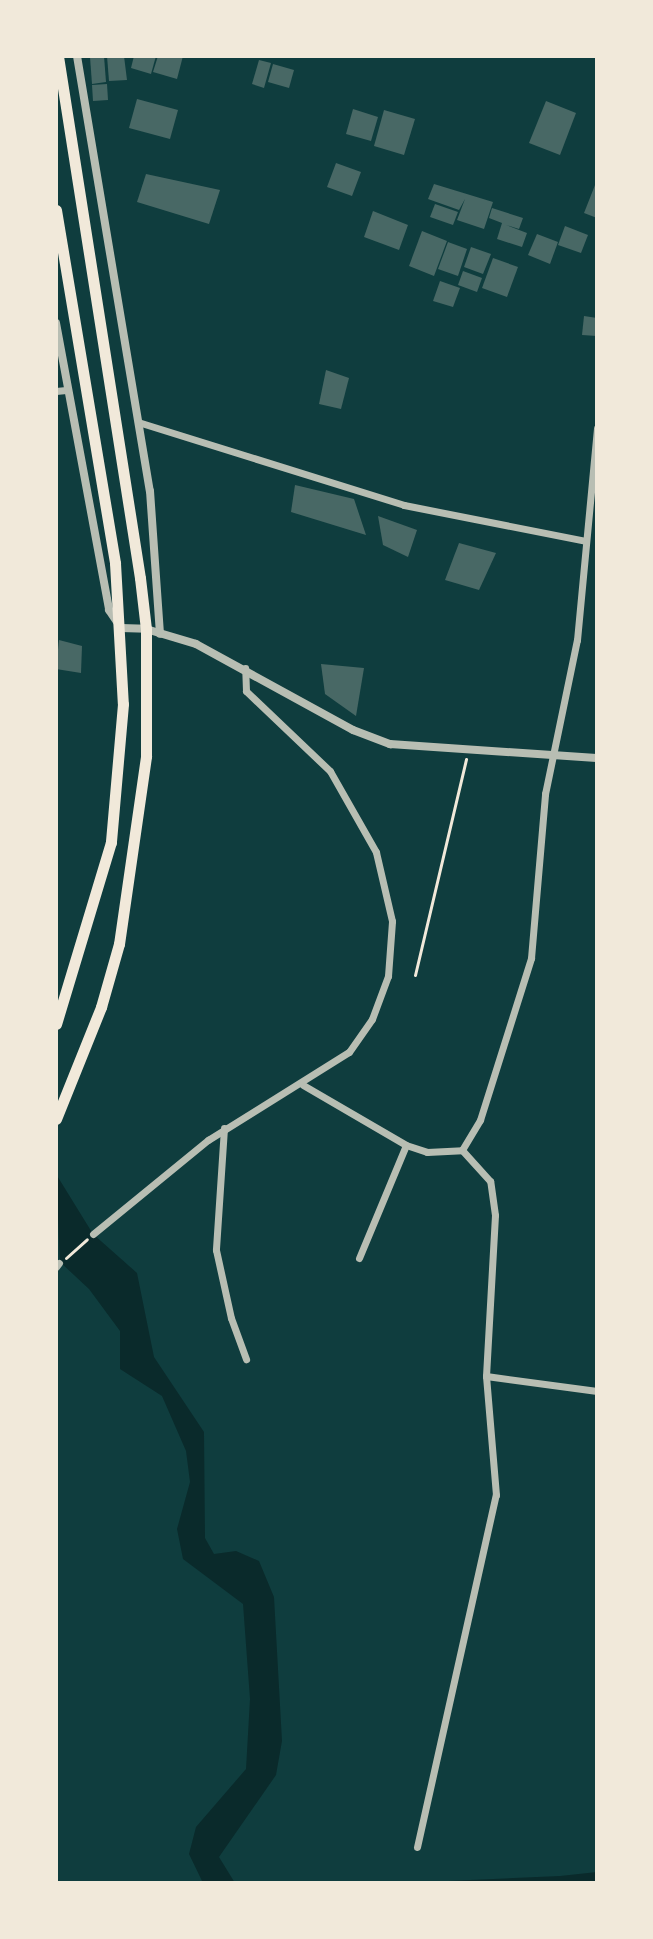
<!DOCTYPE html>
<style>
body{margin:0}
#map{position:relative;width:653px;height:1939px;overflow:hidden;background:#0f3d3e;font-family:Barlow,sans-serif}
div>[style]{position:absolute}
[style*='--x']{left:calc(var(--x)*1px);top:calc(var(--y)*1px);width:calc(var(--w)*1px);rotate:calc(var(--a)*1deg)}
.water>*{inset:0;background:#0a2a2b}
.building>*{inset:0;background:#486865}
.path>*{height:3px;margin:-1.5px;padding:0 1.5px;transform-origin:1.5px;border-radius:1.5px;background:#f1e9da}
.minor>*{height:7px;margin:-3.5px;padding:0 3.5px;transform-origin:3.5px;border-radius:3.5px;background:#b8beb3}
.tertiary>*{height:8px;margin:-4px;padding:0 4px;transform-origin:4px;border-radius:4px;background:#b8beb3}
.trunk>*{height:11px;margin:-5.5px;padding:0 5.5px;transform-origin:5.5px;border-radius:5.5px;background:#f1e9da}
span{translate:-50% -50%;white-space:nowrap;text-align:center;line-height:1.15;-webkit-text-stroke:6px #f1e9da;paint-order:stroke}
.frame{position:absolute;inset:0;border:58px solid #f1e9da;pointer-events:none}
</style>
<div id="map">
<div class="water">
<i style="clip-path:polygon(56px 1174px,93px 1234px,137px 1273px,154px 1357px,204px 1432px,205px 1538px,214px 1554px,236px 1551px,259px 1561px,274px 1597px,282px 1741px,276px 1775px,219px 1857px,235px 1883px,203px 1883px,189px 1854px,196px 1827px,246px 1769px,250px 1699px,243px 1604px,183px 1559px,177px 1529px,190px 1482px,186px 1451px,162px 1396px,120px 1369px,120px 1331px,89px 1289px,60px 1262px)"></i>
<i style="clip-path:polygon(597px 1872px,597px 1883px,403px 1883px,560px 1876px)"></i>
</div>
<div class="building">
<i style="clip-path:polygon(104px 56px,106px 82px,92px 84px,90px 57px)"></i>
<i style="clip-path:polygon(107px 56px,124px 56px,127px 80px,109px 81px)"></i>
<i style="clip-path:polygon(134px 56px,156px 56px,151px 74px,131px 68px)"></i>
<i style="clip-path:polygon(158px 56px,183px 56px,177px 79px,153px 72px)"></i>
<i style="clip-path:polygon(259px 60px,271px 63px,264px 88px,252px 84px)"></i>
<i style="clip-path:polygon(273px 64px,294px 70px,289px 88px,268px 82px)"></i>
<i style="clip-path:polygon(107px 84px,108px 100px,93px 101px,92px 85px)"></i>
<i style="clip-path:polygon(137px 99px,178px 110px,170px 139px,129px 128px)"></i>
<i style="clip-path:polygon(546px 101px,576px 113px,560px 155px,529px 143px)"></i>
<i style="clip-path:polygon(353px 109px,378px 117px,371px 141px,346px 134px)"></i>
<i style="clip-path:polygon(384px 110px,415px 119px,404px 155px,374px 146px)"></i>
<i style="clip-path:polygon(336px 163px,361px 172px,352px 196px,327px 187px)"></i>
<i style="clip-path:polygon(146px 174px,220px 190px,209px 224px,137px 202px)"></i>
<i style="clip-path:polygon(597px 180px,597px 218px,584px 213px)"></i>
<i style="clip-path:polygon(434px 184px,493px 202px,484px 229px,457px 220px,465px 199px,459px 210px,428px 199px)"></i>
<i style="clip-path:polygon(435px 204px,458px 212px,453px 225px,430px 217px)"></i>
<i style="clip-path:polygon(492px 208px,523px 218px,519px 229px,506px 225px,527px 233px,522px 247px,497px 239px,502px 223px,489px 218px)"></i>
<i style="clip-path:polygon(373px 211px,408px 225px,399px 250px,364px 237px)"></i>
<i style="clip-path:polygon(565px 226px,588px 235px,581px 253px,558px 245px)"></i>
<i style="clip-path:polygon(422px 231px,447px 241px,434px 276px,409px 266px)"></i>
<i style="clip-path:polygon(537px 234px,558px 242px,550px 264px,528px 255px)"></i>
<i style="clip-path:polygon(448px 242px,467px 249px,458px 276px,438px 269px)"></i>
<i style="clip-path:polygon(471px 247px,491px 254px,483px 274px,464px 267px)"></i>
<i style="clip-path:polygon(493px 258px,518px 267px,507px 297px,482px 288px)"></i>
<i style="clip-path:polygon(463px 271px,482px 278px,477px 292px,458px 285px)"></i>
<i style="clip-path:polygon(440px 281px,460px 288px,453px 307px,433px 301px)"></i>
<i style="clip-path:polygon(584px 316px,597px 318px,597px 336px,582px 335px)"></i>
<i style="clip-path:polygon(326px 370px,349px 378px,341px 409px,319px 404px)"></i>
<i style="clip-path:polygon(295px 485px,354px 499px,366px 535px,291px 512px)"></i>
<i style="clip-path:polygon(378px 516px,417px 530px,408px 557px,383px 545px)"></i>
<i style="clip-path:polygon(459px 543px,496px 553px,479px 590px,445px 580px)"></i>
<i style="clip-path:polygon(59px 640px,82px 646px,81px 673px,56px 669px)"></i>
<i style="clip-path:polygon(321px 664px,364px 668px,356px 716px,325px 694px)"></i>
</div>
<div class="path">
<i style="--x:415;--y:975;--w:222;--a:-76.7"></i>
<i style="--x:66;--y:1258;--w:28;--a:-42"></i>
</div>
<div class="minor">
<i style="--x:56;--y:391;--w:10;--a:-6"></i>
<i style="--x:138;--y:422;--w:279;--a:17.3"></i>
<i style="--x:404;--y:505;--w:185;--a:11.2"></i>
<i style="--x:303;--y:1085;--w:119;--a:30.2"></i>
<i style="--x:406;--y:1145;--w:22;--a:18"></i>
<i style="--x:427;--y:1152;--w:35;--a:-3"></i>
<i style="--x:462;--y:1150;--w:35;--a:-59"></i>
<i style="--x:480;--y:1120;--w:170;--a:-72.5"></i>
<i style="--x:531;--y:958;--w:165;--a:-85.1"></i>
<i style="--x:545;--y:794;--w:157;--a:-78.3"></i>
<i style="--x:577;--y:640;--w:213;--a:-84.6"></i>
<i style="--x:224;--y:1128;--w:122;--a:93.8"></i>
<i style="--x:216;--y:1250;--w:70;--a:77.6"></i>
<i style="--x:231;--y:1318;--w:44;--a:69.9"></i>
<i style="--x:93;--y:1234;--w:149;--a:-39.3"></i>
<i style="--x:208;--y:1140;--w:166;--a:-32"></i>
<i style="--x:349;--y:1052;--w:40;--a:-55.1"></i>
<i style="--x:372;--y:1019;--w:46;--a:-69.6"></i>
<i style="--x:388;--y:976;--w:55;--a:-85.8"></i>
<i style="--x:392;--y:921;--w:71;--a:-103.1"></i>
<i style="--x:376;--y:852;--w:93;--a:-119.6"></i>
<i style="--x:330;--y:771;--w:116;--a:-136.4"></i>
<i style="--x:246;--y:691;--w:23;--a:-92"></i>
<i style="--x:359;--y:1258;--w:122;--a:-67.4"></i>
<i style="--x:56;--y:1267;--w:5;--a:-53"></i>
<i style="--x:486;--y:1376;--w:112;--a:7.7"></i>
<i style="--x:417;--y:1847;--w:361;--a:-77.4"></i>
<i style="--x:496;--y:1495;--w:119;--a:-94.8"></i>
<i style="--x:486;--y:1376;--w:161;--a:-86.8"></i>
<i style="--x:495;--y:1215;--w:34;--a:-98"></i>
<i style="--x:490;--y:1181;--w:42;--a:-132.1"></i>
</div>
<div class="tertiary">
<i style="--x:77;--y:56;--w:441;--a:80.5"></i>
<i style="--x:150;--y:491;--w:143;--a:86"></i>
<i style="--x:56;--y:323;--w:292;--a:79.5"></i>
<i style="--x:109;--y:610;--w:22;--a:56"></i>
<i style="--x:121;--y:628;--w:25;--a:2"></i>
<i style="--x:146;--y:629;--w:52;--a:16.7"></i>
<i style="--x:196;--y:644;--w:179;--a:28.7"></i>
<i style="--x:353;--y:730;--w:40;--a:21"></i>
<i style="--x:390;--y:744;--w:207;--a:3.9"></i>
</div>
<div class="trunk">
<i style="--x:56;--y:210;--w:358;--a:80.5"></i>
<i style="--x:115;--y:563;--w:141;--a:86.8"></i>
<i style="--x:123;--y:704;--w:139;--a:95"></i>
<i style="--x:111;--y:842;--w:190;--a:106.8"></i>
<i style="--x:56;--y:1119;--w:121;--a:-68.1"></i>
<i style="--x:101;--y:1007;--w:66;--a:-74.1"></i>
<i style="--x:119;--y:944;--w:190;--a:-81.8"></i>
<i style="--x:146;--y:756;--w:127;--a:-90"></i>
<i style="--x:146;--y:629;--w:51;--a:-96.7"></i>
<i style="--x:140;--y:578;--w:528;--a:-98.93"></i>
</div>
<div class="frame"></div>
</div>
